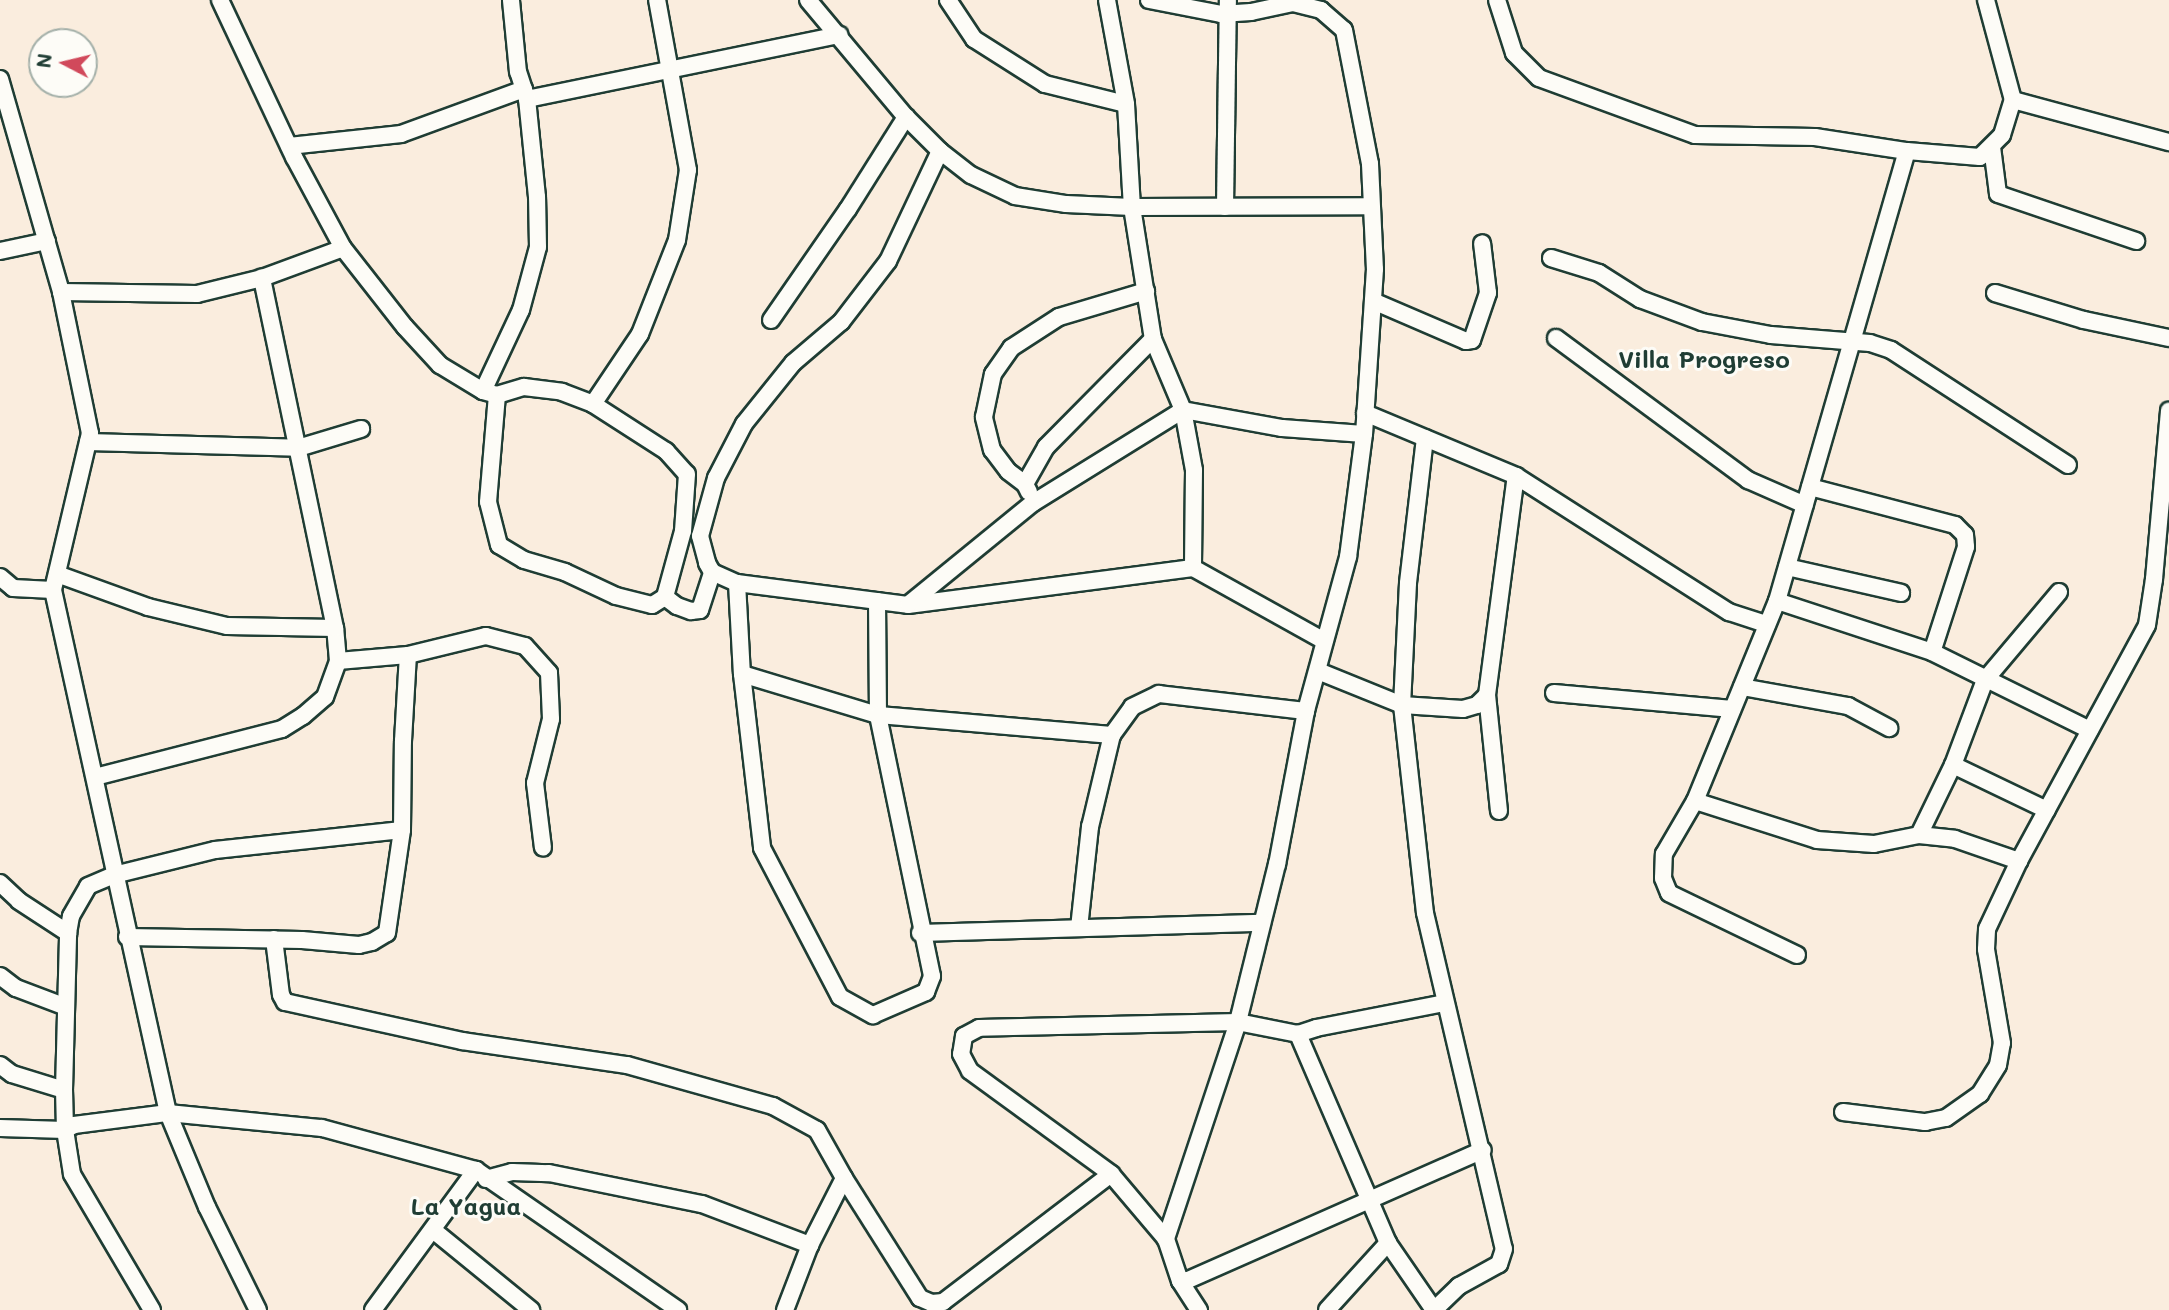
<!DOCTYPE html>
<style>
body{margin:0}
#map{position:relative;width:2169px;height:1310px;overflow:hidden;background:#faedde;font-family:Mali,sans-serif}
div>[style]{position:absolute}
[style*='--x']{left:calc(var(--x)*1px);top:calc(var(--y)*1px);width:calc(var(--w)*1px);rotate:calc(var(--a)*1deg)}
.roads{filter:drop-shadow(2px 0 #1f3d34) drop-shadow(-2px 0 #1f3d34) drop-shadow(0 2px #1f3d34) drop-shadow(0 -2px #1f3d34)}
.street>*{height:16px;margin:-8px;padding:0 8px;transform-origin:8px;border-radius:8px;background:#fdfcf7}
span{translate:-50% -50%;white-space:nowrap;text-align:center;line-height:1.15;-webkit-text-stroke:6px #fdfcf7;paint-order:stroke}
.neighbourhood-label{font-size:24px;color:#1f3d34;font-weight:700}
.north{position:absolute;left:28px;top:28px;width:70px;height:70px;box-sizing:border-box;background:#fdfcf7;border:2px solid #a4b0a9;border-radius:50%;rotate:277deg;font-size:19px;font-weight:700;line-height:28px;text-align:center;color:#1f3d34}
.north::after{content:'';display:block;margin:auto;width:24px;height:32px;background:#d1495b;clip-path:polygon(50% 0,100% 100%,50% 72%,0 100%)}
</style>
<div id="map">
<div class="roads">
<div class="street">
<i style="--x:220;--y:0;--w:174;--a:64.8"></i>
<i style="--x:294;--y:157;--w:103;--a:61.7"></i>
<i style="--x:343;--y:248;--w:100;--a:51.9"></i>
<i style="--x:405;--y:327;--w:52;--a:47.4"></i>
<i style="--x:440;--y:365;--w:50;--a:31.2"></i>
<i style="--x:483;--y:391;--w:15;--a:16"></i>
<i style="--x:497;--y:395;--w:28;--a:-17"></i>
<i style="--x:524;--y:387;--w:38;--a:7"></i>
<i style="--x:562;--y:392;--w:33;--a:21"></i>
<i style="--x:593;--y:404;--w:87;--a:32.8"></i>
<i style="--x:666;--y:451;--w:31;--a:48"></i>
<i style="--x:687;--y:474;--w:57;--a:94"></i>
<i style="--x:683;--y:531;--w:68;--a:105.3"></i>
<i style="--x:665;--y:597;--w:15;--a:148"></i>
<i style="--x:652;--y:605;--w:37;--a:-166"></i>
<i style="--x:616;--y:596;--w:56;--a:-154.8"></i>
<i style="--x:565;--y:572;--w:43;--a:-163.7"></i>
<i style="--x:524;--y:560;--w:29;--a:-149"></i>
<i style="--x:499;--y:545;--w:44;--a:-104.3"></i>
<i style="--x:488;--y:502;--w:107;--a:-85.2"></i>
<i style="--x:808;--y:0;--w:153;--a:50.1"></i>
<i style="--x:906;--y:117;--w:48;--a:45"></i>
<i style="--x:940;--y:151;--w:39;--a:38"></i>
<i style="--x:971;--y:175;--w:49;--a:25.5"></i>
<i style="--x:1015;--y:196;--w:52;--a:8.9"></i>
<i style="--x:1066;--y:204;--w:66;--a:2.6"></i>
<i style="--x:1132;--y:207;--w:238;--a:-0.2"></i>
<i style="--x:948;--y:0;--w:47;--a:56.3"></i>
<i style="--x:974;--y:39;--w:84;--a:32.4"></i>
<i style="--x:1045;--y:84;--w:83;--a:13.9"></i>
<i style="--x:1107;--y:0;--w:106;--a:79.6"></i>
<i style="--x:1126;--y:104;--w:103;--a:86.7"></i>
<i style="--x:1132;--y:207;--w:134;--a:81"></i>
<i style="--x:1153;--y:339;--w:77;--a:67.1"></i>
<i style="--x:1183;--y:410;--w:61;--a:79.6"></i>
<i style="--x:1194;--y:470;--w:98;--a:90.6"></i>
<i style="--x:1193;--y:568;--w:150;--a:29.1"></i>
<i style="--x:1149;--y:0;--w:73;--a:11"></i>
<i style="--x:1221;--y:14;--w:30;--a:-4"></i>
<i style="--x:1251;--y:12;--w:43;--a:-12.1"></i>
<i style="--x:1293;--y:3;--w:29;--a:14"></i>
<i style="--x:1321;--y:10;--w:30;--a:41"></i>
<i style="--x:1344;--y:30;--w:136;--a:79"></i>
<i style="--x:1370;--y:164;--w:105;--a:87.3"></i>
<i style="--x:1375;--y:269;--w:165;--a:93.8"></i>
<i style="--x:1364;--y:434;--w:124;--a:97.4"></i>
<i style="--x:1348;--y:557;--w:160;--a:105.3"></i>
<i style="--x:1306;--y:711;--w:156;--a:100.7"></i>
<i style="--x:1277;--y:864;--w:163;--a:103.9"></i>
<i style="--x:1238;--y:1022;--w:229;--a:108.4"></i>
<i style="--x:1497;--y:0;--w:56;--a:72.2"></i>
<i style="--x:1514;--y:53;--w:35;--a:45"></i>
<i style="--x:1539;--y:78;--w:166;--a:20.1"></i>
<i style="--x:1695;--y:135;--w:120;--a:1"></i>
<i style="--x:1815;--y:137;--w:93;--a:8.7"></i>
<i style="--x:1907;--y:151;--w:73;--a:4.7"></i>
<i style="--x:1980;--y:157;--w:31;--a:-45"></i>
<i style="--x:2002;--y:135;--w:37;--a:-73"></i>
<i style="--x:1986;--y:0;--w:104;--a:74.9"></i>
<i style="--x:2013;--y:100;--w:162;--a:15.1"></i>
<i style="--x:0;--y:79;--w:222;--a:74"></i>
<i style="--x:61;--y:292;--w:144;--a:78.4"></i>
<i style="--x:90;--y:433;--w:161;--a:103.3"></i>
<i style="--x:53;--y:590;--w:535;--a:77.6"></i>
<i style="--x:168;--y:1113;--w:102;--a:67.5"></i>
<i style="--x:207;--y:1207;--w:115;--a:63.7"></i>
<i style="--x:527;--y:99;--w:319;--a:-11.6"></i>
<i style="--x:289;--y:146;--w:113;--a:-6.1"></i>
<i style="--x:401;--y:134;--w:131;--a:-20.1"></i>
<i style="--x:1992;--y:147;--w:47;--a:82.7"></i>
<i style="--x:1998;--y:194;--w:146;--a:18.8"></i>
<i style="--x:940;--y:151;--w:122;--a:115.3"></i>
<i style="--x:888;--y:261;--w:77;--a:127.6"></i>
<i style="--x:841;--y:322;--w:63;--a:139.5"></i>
<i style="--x:793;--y:363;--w:78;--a:128.8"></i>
<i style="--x:744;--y:424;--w:61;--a:117.4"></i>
<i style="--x:716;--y:478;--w:60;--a:105.4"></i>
<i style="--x:700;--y:536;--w:28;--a:75"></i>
<i style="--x:707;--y:563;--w:10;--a:61"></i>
<i style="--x:712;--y:572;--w:27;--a:24"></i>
<i style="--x:737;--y:583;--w:172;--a:7.3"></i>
<i style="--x:908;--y:605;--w:287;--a:-7.4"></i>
<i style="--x:1225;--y:207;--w:207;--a:-89.2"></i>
<i style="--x:0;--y:251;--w:48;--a:-12"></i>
<i style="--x:1551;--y:258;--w:50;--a:17.4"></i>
<i style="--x:1599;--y:273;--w:49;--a:32.4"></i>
<i style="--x:1640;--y:299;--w:66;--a:20.4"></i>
<i style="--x:1702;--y:322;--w:70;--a:10.7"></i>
<i style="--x:1771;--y:335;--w:99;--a:4.6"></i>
<i style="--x:1870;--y:343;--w:22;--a:18"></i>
<i style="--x:1891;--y:350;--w:211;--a:33"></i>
<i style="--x:61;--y:292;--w:136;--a:0.8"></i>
<i style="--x:197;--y:294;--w:67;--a:-13.8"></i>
<i style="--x:262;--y:278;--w:86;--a:-20.3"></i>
<i style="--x:1995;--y:293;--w:93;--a:16.9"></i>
<i style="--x:2084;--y:320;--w:87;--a:12"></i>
<i style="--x:1373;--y:301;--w:101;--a:23.3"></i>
<i style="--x:1466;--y:341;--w:6;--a:-9"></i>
<i style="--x:1472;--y:340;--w:50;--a:-71.2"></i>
<i style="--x:1488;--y:293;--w:50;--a:-96.8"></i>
<i style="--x:771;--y:320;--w:135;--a:-55.3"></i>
<i style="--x:848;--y:209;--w:109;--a:-57.8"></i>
<i style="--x:1556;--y:338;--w:239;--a:36.5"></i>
<i style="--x:1748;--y:480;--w:62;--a:23.7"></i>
<i style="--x:483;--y:391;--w:89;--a:-64.9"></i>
<i style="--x:521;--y:310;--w:65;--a:-74.9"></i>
<i style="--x:538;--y:247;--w:50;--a:-91.1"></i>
<i style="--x:537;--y:197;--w:99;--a:-95.8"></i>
<i style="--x:527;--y:99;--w:28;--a:-108"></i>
<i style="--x:518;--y:72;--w:72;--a:-95.6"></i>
<i style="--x:593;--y:404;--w:84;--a:-56.1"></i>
<i style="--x:640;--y:334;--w:101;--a:-68.5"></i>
<i style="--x:677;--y:240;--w:71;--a:-81.1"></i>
<i style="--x:688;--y:170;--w:173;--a:-100.3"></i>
<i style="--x:1365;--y:413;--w:164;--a:22.6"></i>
<i style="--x:1516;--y:476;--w:253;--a:32.6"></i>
<i style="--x:1729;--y:612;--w:40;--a:18"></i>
<i style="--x:1425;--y:438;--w:146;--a:96.7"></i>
<i style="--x:1408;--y:583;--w:122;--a:92.8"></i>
<i style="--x:1402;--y:705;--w:209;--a:83.7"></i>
<i style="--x:1425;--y:913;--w:345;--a:76.8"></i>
<i style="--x:1504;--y:1249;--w:16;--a:108"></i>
<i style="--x:1499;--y:1264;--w:46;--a:151.2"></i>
<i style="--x:1459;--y:1286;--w:35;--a:136"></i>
<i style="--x:1434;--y:1310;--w:81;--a:-124.5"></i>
<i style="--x:1388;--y:1243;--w:228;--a:-113.3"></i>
<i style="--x:1298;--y:1034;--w:19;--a:-18"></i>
<i style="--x:1316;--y:1028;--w:131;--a:-11"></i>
<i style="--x:88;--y:442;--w:210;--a:1.6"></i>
<i style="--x:298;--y:448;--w:66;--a:-16.8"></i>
<i style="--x:1025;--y:484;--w:21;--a:-143"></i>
<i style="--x:1008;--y:471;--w:26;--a:-127"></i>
<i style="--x:992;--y:450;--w:34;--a:-104"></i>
<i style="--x:984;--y:417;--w:44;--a:-78.2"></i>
<i style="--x:993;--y:374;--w:32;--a:-55"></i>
<i style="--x:1011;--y:348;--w:57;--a:-32.9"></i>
<i style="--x:1059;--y:317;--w:91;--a:-16.6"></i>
<i style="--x:1810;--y:487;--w:150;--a:14.7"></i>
<i style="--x:1955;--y:525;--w:14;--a:45"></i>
<i style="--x:1965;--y:535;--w:12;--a:85"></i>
<i style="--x:1966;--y:547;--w:110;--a:107.9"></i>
<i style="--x:1029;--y:492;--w:9;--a:-117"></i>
<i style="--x:1025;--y:484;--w:43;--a:-60.4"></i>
<i style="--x:1046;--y:447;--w:152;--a:-45.3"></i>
<i style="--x:1787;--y:567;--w:117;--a:12.8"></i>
<i style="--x:57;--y:574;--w:97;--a:19.9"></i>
<i style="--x:148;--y:607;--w:81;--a:13.5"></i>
<i style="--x:227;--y:626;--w:108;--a:1.1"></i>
<i style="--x:0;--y:577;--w:17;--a:40"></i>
<i style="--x:13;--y:588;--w:40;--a:2.9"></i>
<i style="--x:737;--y:583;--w:91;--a:86.9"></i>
<i style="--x:742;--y:674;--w:175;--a:83.4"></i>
<i style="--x:762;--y:848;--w:168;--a:62.4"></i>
<i style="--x:840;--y:997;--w:38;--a:29"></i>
<i style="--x:873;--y:1015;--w:58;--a:-23.5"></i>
<i style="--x:926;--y:992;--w:17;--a:-69"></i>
<i style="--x:932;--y:976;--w:267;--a:-101.7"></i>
<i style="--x:878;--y:715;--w:114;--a:-90.5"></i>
<i style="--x:665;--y:597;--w:15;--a:37"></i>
<i style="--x:677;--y:606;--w:15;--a:20"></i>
<i style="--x:691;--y:611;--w:9;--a:-6"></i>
<i style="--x:700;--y:610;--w:40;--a:-72"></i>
<i style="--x:1777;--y:601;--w:163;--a:18.2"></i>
<i style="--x:1932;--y:652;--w:176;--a:26.3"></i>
<i style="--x:909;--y:604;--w:160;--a:-39.2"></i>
<i style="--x:1033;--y:503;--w:176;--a:-31.8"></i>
<i style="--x:1183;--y:410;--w:101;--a:10.3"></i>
<i style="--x:1282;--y:428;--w:82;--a:4.2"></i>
<i style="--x:338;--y:661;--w:70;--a:-4.9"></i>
<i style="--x:408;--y:655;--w:80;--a:-13.7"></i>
<i style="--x:486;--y:636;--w:40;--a:14.4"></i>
<i style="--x:525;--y:646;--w:36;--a:48"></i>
<i style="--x:549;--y:673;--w:46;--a:87.5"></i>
<i style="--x:551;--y:719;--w:66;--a:104"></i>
<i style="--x:535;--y:783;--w:65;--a:83"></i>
<i style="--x:1318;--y:671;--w:91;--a:22"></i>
<i style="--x:1402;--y:705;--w:61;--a:3.8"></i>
<i style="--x:1463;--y:709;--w:15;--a:-16"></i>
<i style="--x:1477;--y:705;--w:14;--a:-45"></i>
<i style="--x:742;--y:674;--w:142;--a:16.8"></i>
<i style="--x:878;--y:715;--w:235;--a:4.9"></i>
<i style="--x:1742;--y:687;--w:108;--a:10.2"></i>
<i style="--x:1848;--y:706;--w:47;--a:28.2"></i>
<i style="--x:1554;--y:693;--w:179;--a:5.1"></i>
<i style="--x:1953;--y:765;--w:104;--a:25.6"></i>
<i style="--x:95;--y:777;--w:193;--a:-14.4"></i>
<i style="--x:282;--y:729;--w:25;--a:-32"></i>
<i style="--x:303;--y:716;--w:29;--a:-41"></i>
<i style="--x:325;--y:697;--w:38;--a:-70"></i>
<i style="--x:338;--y:661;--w:33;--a:-95"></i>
<i style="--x:335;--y:628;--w:358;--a:-101.8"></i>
<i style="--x:1695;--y:801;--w:128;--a:17.7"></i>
<i style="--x:1817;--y:840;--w:57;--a:4"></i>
<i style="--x:1874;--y:844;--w:46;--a:-11.3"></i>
<i style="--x:1919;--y:835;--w:36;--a:6"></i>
<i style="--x:1955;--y:839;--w:68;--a:19"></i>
<i style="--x:1499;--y:811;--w:117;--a:-95.9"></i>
<i style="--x:1487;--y:695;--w:221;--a:-82.5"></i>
<i style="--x:1919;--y:835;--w:78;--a:-64.1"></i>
<i style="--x:1953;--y:765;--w:91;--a:-69.4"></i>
<i style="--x:1985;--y:680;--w:115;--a:-49.9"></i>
<i style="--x:0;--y:883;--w:26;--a:43"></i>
<i style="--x:19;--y:901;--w:59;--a:33.1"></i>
<i style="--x:1079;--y:928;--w:102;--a:-83.8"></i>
<i style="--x:1090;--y:827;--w:95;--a:-76.6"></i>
<i style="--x:1112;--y:735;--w:34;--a:-54"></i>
<i style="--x:1132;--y:707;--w:30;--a:-26"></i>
<i style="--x:1159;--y:694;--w:148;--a:6.6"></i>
<i style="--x:920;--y:933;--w:342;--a:-1.7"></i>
<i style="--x:127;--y:937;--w:175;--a:1"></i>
<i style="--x:302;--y:940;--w:57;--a:5"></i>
<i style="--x:359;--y:945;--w:13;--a:-13"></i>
<i style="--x:372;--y:942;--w:17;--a:-31"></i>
<i style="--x:387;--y:933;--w:104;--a:-81.7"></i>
<i style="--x:402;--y:830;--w:89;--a:-89.4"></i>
<i style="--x:403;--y:741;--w:86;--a:-86.7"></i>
<i style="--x:274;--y:939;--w:56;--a:82.9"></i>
<i style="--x:281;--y:995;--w:8;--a:60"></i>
<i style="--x:285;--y:1002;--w:181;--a:12.4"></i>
<i style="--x:462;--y:1041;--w:167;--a:8.3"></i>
<i style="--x:627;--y:1065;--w:152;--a:15.7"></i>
<i style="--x:773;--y:1106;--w:50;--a:28.6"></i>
<i style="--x:817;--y:1130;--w:55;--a:60.6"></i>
<i style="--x:844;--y:1178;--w:75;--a:116.9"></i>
<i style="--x:810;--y:1245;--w:70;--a:111"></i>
<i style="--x:1797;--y:955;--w:142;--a:-154.2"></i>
<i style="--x:1669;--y:893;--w:16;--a:-112"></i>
<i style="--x:1663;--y:878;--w:24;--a:-88"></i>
<i style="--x:1664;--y:854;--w:61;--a:-59.7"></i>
<i style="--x:1695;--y:801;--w:216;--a:-67.7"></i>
<i style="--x:1777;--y:601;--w:468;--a:-73.9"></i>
<i style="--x:0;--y:976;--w:20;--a:37"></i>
<i style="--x:16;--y:988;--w:53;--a:20.8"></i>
<i style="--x:1298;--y:1034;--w:61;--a:-168.7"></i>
<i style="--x:1238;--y:1022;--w:259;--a:178.7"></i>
<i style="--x:979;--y:1028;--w:17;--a:152"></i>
<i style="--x:964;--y:1036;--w:18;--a:99"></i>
<i style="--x:961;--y:1054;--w:19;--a:62"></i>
<i style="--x:970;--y:1071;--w:175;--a:36.1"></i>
<i style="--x:1111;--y:1174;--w:85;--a:49.8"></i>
<i style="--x:1166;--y:1239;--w:44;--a:71.6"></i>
<i style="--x:1180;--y:1281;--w:8;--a:-7"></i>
<i style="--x:1188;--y:1280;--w:322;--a:-23.8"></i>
<i style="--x:0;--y:1065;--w:15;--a:37"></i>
<i style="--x:12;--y:1074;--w:54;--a:17.1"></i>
<i style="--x:1843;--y:1112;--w:83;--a:7"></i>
<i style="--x:1925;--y:1122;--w:21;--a:-11"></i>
<i style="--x:1946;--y:1118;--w:42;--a:-35.2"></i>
<i style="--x:1980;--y:1094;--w:34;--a:-58"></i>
<i style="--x:1998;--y:1065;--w:22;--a:-80"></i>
<i style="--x:2002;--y:1043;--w:95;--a:-99.7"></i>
<i style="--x:1986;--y:949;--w:20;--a:-87"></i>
<i style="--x:1987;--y:929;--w:75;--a:-64.8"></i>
<i style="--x:2019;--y:861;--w:268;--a:-61.5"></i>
<i style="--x:2147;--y:625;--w:47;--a:-81.3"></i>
<i style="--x:2154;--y:579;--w:169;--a:-84.9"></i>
<i style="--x:0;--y:1128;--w:65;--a:1.8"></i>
<i style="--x:65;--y:1130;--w:10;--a:-29"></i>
<i style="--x:74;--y:1125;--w:95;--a:-7.3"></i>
<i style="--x:168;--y:1113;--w:155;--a:5.6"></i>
<i style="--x:322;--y:1128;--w:160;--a:15.3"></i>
<i style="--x:476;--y:1170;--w:246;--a:34.7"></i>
<i style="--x:844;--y:1178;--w:142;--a:57.7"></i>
<i style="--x:920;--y:1298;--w:13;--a:23"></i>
<i style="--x:932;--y:1303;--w:11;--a:-5"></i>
<i style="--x:943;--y:1302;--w:211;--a:-37.3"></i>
<i style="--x:486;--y:1179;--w:27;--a:-15"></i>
<i style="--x:512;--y:1172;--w:37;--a:2"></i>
<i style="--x:549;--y:1173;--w:156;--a:11.5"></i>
<i style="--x:702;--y:1204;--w:116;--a:20.8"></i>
<i style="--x:433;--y:1230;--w:127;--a:39.2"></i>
<i style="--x:1180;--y:1281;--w:35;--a:57"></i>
<i style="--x:152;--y:1310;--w:158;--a:-120.5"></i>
<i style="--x:72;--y:1174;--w:45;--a:-99"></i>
<i style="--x:65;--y:1130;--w:40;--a:-91.4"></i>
<i style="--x:64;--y:1090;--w:157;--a:-88.5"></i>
<i style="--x:68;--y:933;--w:17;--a:-80"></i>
<i style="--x:71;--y:916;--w:34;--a:-60"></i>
<i style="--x:88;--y:886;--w:28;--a:-23"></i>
<i style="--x:114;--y:875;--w:104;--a:-13.9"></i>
<i style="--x:215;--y:850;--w:188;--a:-6.1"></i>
<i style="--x:373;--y:1310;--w:174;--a:-53.7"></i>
<i style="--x:1327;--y:1310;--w:91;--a:-47.7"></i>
</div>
</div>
<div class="neighbourhood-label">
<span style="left:1704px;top:359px">Villa Progreso</span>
<span style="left:466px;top:1206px">La Yagua</span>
</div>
<div class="north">N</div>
</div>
